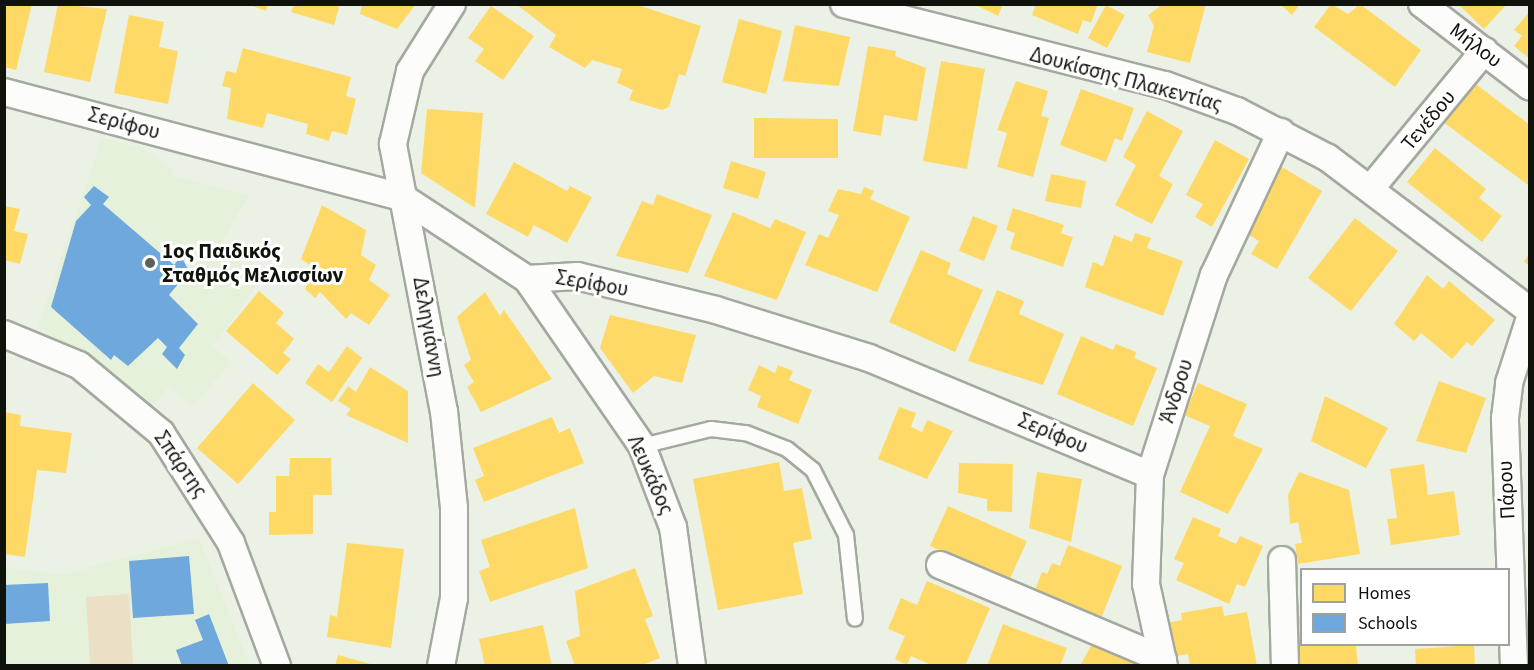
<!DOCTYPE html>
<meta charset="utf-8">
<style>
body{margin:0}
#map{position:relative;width:1534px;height:670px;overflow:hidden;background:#ebf1e5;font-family:"Source Sans 3",sans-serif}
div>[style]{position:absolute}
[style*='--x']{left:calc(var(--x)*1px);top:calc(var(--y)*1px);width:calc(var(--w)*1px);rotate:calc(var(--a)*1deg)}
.built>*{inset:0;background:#e6f1db}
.green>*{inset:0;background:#ebe0c6}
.homes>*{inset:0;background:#ffd966}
.schools>*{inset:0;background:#6fa8dc}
.roads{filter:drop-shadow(2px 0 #a4a9a0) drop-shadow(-2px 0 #a4a9a0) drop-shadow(0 2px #a4a9a0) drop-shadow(0 -2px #a4a9a0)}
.service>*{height:14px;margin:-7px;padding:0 7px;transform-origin:7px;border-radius:7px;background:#fcfdfb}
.minor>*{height:26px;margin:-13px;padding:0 13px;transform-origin:13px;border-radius:13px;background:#fcfdfb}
.dots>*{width:16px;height:16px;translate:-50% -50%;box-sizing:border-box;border:3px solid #fff;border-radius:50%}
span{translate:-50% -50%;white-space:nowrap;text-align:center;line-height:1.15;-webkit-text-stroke:6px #fff;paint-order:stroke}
.street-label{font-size:21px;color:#0f130c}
.poi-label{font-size:21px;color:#0f130c;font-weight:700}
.left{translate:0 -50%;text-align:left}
.frame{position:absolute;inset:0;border:6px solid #0f130c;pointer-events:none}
.legend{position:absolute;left:1300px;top:568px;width:210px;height:78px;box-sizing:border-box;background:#fff;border:2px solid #9fa19e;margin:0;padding:8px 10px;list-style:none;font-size:18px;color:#0f130c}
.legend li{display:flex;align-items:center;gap:12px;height:30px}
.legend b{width:30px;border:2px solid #9fa19e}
</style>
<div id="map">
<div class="built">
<i style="clip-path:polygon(102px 138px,143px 148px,173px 169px,172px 175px,249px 196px,218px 247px,262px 279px,213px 346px,231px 363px,192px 407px,170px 386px,151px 407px,38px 326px)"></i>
<i style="clip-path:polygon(199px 538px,250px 665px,5px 665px,4px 567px,62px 575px)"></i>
</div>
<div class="green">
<i style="clip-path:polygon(129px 594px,133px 665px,90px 665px,86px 597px)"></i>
</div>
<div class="homes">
<i style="clip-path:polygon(4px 4px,32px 4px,16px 70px,4px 67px)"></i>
<i style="clip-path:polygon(58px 4px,107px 9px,90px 82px,44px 72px)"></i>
<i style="clip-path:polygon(247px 4px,268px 4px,266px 11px)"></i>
<i style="clip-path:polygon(294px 4px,340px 4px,334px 25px,291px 12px)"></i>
<i style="clip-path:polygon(362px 4px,416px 4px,397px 29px,360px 14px)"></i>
<i style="clip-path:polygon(516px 4px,635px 4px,701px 26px,685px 76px,679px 74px,669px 107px,662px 110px,629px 100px,633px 90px,617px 83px,622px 69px,592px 60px,585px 68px,549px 47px,556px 35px)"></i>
<i style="clip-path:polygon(974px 4px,1003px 4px,998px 16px)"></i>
<i style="clip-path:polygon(1036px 4px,1098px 4px,1091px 23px,1083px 20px,1078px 34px,1032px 15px)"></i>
<i style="clip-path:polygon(1163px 4px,1206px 4px,1190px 63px,1147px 52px,1154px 26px,1148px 15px)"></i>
<i style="clip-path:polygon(1280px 4px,1300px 4px,1292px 15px)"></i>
<i style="clip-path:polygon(1331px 4px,1348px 14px,1360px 4px,1421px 50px,1395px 87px,1314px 27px)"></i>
<i style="clip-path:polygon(1458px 4px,1507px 4px,1484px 29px)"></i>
<i style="clip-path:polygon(1106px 5px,1125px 15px,1107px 48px,1088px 38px)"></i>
<i style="clip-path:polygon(491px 6px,534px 36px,503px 80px,475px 61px,484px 49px,468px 38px)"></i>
<i style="clip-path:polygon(1530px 11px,1530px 59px,1514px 46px,1522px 36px,1514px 30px)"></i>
<i style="clip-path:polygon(129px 15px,164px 22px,159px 47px,178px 51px,168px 104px,114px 93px)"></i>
<i style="clip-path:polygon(739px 19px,782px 31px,766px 94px,722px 82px)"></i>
<i style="clip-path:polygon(795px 25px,850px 37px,839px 86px,783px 81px)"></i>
<i style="clip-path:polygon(868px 46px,896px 51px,895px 56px,926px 68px,917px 121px,884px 115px,881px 136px,853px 131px)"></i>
<i style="clip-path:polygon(243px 48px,351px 77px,346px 96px,356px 99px,347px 135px,332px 131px,329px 141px,306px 134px,308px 124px,267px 113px,263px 128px,227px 119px,231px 88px,222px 86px,226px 71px,236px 73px)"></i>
<i style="clip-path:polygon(941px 61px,985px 69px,967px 169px,923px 161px)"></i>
<i style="clip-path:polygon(1016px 81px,1048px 91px,1041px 116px,1049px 118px,1033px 177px,997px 167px,1007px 133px,997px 130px)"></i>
<i style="clip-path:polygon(1473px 82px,1530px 125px,1528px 185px,1443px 122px)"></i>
<i style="clip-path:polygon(1081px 89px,1134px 108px,1122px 141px,1115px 138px,1106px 162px,1060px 145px)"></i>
<i style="clip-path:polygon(427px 109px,483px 113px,475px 208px,421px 173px)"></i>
<i style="clip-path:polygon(1147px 111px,1183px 131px,1159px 176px,1173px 184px,1152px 224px,1115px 205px,1136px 165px,1123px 157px)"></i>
<i style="clip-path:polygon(754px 118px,838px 119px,838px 158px,754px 158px)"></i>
<i style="clip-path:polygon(1215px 140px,1249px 159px,1212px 227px,1195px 217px,1203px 204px,1186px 195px)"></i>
<i style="clip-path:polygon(1435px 148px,1486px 189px,1479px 198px,1502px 216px,1482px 242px,1407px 182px)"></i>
<i style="clip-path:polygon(731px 161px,766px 172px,758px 199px,723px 188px)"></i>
<i style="clip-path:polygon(514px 162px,567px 191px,570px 186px,592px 197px,567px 243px,534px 225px,528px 237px,486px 214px)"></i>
<i style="clip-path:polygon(1282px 167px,1322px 191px,1277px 269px,1251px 254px,1259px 241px,1244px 232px)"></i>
<i style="clip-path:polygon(1051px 174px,1086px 181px,1081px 208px,1045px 201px)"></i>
<i style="clip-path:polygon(864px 187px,874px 191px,870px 199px,910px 217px,877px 292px,805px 265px,819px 234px,828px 238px,839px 215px,828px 211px,838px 189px,861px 194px)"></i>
<i style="clip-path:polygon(657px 194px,712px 215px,688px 273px,616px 256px,642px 201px,653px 205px)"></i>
<i style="clip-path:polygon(322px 205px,366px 230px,361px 255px,376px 265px,369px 280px,390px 295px,369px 325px,351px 313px,346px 319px,320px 292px,315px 298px,305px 289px,314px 268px,301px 259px)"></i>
<i style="clip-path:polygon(4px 206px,20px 209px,14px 231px,28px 234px,20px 264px,4px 260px)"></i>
<i style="clip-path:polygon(1013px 208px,1064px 225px,1061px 233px,1073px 237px,1063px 267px,1010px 249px,1015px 233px,1006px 230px)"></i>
<i style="clip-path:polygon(733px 212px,770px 228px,775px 219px,806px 232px,777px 300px,704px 276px)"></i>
<i style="clip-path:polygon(973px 216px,998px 226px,984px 261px,959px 251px)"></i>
<i style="clip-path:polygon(1355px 218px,1398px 251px,1351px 311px,1308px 278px)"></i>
<i style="clip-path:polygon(1135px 233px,1151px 238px,1147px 248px,1183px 261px,1163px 316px,1085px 287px,1093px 262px,1103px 266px,1114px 235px,1132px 242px)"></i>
<i style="clip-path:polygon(921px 250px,951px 263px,947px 274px,983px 290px,955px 352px,889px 322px)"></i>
<i style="clip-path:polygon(1530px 253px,1530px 267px,1524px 261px)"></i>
<i style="clip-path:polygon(1427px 275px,1443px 289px,1449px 281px,1495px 320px,1472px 346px,1467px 342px,1452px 359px,1421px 333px,1414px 341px,1394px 324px)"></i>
<i style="clip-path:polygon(997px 290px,1024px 301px,1019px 314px,1064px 334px,1043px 385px,968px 361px)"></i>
<i style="clip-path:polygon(259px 291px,284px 313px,276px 323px,294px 339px,283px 353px,291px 359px,277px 375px,226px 331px)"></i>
<i style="clip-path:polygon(485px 292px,500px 316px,504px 310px,552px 379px,481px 412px,467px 387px,474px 382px,464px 365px,471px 360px,457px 317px)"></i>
<i style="clip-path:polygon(610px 315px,696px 335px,682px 383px,654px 376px,633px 393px,600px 348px)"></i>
<i style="clip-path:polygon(1081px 336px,1113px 350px,1116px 344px,1136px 352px,1134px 358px,1157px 368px,1133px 426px,1057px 394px)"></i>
<i style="clip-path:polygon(347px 346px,362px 358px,332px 402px,305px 383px,318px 364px,329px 372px)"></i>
<i style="clip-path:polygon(759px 365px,775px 373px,778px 365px,793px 371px,789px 380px,812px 390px,798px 424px,757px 407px,761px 396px,748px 390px)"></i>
<i style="clip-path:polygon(370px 367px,408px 391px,408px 443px,346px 415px,351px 409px,338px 401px,348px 386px,356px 392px)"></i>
<i style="clip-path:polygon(1439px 381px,1486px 398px,1466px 453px,1416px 441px)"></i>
<i style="clip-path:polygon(253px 383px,295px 420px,238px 484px,197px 448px)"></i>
<i style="clip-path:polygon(1198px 383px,1247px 404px,1233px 436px,1263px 449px,1228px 514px,1180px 492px,1210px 426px,1184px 415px)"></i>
<i style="clip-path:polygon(1325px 396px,1388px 428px,1366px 468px,1311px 441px)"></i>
<i style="clip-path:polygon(899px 407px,916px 413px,911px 427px,922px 432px,927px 420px,953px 431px,927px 479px,878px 459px)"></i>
<i style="clip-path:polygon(4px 412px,21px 415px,20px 426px,72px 433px,66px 473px,37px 470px,25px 557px,4px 554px)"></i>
<i style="clip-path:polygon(552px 417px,559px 433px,570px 428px,584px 463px,484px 502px,475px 480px,484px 476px,473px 448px)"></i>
<i style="clip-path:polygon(290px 458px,331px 458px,332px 495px,313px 495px,313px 534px,269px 535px,269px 512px,276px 512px,276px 476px,289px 476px)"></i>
<i style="clip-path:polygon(779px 462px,784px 491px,802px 488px,812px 539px,793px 543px,803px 594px,718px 610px,693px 479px)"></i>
<i style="clip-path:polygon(959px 463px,1013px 464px,1012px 512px,987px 511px,987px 499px,958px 493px)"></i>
<i style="clip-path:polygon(1424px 464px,1428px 495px,1454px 491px,1460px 535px,1391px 545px,1387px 519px,1397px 518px,1390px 469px)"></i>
<i style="clip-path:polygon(1037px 472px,1082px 479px,1071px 542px,1029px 528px)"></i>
<i style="clip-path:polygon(1299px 472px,1349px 490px,1360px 554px,1298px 564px,1295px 544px,1302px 543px,1298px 522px,1290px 524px,1288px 495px)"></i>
<i style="clip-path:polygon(948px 506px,1027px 541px,1009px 581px,930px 546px)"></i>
<i style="clip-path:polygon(575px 508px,588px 568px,490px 602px,479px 571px,490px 567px,481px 540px)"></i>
<i style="clip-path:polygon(1193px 517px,1221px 529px,1218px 536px,1236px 544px,1240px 536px,1263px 546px,1245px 587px,1237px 584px,1229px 604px,1176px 580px,1184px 563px,1174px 559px)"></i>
<i style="clip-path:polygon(347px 543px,404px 549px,391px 648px,327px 637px,330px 615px,337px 617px)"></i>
<i style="clip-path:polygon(1068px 545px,1122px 566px,1100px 621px,1033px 595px,1042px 572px,1047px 574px,1052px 563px,1060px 566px)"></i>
<i style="clip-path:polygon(635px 568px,653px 616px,645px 619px,660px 658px,640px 666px,575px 666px,566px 641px,580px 636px,575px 591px)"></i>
<i style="clip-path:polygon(927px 581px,990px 608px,965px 666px,934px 666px,911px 656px,907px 665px,895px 659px,905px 636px,888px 629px,901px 598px,917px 605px)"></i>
<i style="clip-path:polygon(1222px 606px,1224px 616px,1247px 612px,1257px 666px,1190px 666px,1188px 654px,1172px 657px,1166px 623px,1182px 620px,1181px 613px)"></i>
<i style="clip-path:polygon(1302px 616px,1302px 645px,1356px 645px,1358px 666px,1300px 666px,1294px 617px)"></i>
<i style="clip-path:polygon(1003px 624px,1067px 648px,1060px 666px,987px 666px)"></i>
<i style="clip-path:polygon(543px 625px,552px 666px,485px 666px,479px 639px)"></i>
<i style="clip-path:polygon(1093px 642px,1134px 662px,1135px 666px,1080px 666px)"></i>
<i style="clip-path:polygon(1474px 645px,1475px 666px,1416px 666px,1415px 649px)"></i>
<i style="clip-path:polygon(338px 655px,374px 665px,374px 666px,335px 666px)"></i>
</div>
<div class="schools">
<i style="clip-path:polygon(94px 186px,109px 197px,103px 204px,174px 265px,181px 256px,189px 271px,169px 295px,198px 324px,179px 348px,185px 355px,177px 369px,162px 354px,167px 347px,158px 338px,128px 366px,114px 355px,111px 360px,51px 307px,76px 221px,91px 205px,84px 197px)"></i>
<i style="clip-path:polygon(189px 556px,194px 614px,133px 618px,129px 561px)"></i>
<i style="clip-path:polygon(48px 583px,50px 621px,4px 624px,4px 585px)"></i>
<i style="clip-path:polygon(209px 614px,229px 666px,182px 666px,176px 650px,203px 640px,195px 620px)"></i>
</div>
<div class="roads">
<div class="service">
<i style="--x:642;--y:446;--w:71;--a:-13.8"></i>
<i style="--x:711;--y:429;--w:35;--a:7"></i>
<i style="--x:746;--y:433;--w:44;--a:21.3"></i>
<i style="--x:787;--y:449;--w:33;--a:39"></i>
<i style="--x:813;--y:470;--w:73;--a:63.1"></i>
<i style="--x:846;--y:535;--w:84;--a:83.9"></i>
</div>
<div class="minor">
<i style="--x:844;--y:4;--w:331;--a:14.2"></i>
<i style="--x:1165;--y:85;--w:77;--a:19.9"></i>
<i style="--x:1237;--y:111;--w:102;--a:27.3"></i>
<i style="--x:1328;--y:158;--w:253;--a:37.1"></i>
<i style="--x:1422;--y:4;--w:136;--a:37.5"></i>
<i style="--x:4;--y:92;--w:412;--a:14.8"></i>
<i style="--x:402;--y:197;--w:149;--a:33.3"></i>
<i style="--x:527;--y:279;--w:50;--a:-3.4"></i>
<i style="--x:577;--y:276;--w:143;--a:13.7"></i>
<i style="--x:716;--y:310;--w:160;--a:17.4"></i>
<i style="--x:869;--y:358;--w:304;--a:22.6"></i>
<i style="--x:1371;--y:188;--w:178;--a:-50.5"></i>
<i style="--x:527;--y:279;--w:203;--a:55.4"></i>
<i style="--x:642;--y:446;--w:87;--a:69.1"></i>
<i style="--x:673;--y:527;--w:140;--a:82.2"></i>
<i style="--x:4;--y:334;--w:81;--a:22.5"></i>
<i style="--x:79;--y:365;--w:107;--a:39.7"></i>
<i style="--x:161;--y:433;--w:130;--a:57.5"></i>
<i style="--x:231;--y:543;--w:131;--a:69.5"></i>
<i style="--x:1282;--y:560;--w:106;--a:88.4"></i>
<i style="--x:940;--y:565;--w:242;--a:22.9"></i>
<i style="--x:441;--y:666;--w:69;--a:-79.2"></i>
<i style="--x:454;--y:598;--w:90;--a:-90"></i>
<i style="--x:454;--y:508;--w:97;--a:-95.9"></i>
<i style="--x:444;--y:412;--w:273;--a:-100.8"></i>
<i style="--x:393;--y:144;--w:75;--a:-76.9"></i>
<i style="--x:410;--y:71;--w:79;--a:-57.9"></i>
<i style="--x:1164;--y:666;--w:84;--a:-102.4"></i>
<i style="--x:1146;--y:584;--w:109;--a:-87.9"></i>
<i style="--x:1150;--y:475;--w:210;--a:-72.3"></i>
<i style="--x:1214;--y:275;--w:158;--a:-64.9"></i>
<i style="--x:1514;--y:666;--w:248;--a:-92.1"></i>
<i style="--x:1505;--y:418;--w:35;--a:-83"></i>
<i style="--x:1509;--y:383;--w:68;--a:-72.1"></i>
</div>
</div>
<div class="dots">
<i style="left:150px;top:263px;background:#5c6158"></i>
</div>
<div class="street-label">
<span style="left:1476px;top:45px;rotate:37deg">Μήλου</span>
<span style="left:1126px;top:79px;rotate:15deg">Δουκίσσης Πλακεντίας</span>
<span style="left:1428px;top:120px;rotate:-50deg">Τενέδου</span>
<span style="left:124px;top:123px;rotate:15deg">Σερίφου</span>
<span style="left:592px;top:283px;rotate:10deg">Σερίφου</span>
<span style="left:429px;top:327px;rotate:80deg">Δεληγιάννη</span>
<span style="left:1176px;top:391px;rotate:-72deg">Άνδρου</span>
<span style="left:1053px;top:433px;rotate:23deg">Σερίφου</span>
<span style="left:181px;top:464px;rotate:55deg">Σπάρτης</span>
<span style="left:651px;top:475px;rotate:66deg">Λευκάδος</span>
<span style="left:1506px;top:490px;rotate:-93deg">Πάρου</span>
</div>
<div class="poi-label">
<span class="left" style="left:162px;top:263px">1ος Παιδικός<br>Σταθμός Μελισσίων</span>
</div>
<div class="frame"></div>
<ul class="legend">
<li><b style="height:16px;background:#ffd966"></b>Homes</li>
<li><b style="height:16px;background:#6fa8dc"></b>Schools</li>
</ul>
</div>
